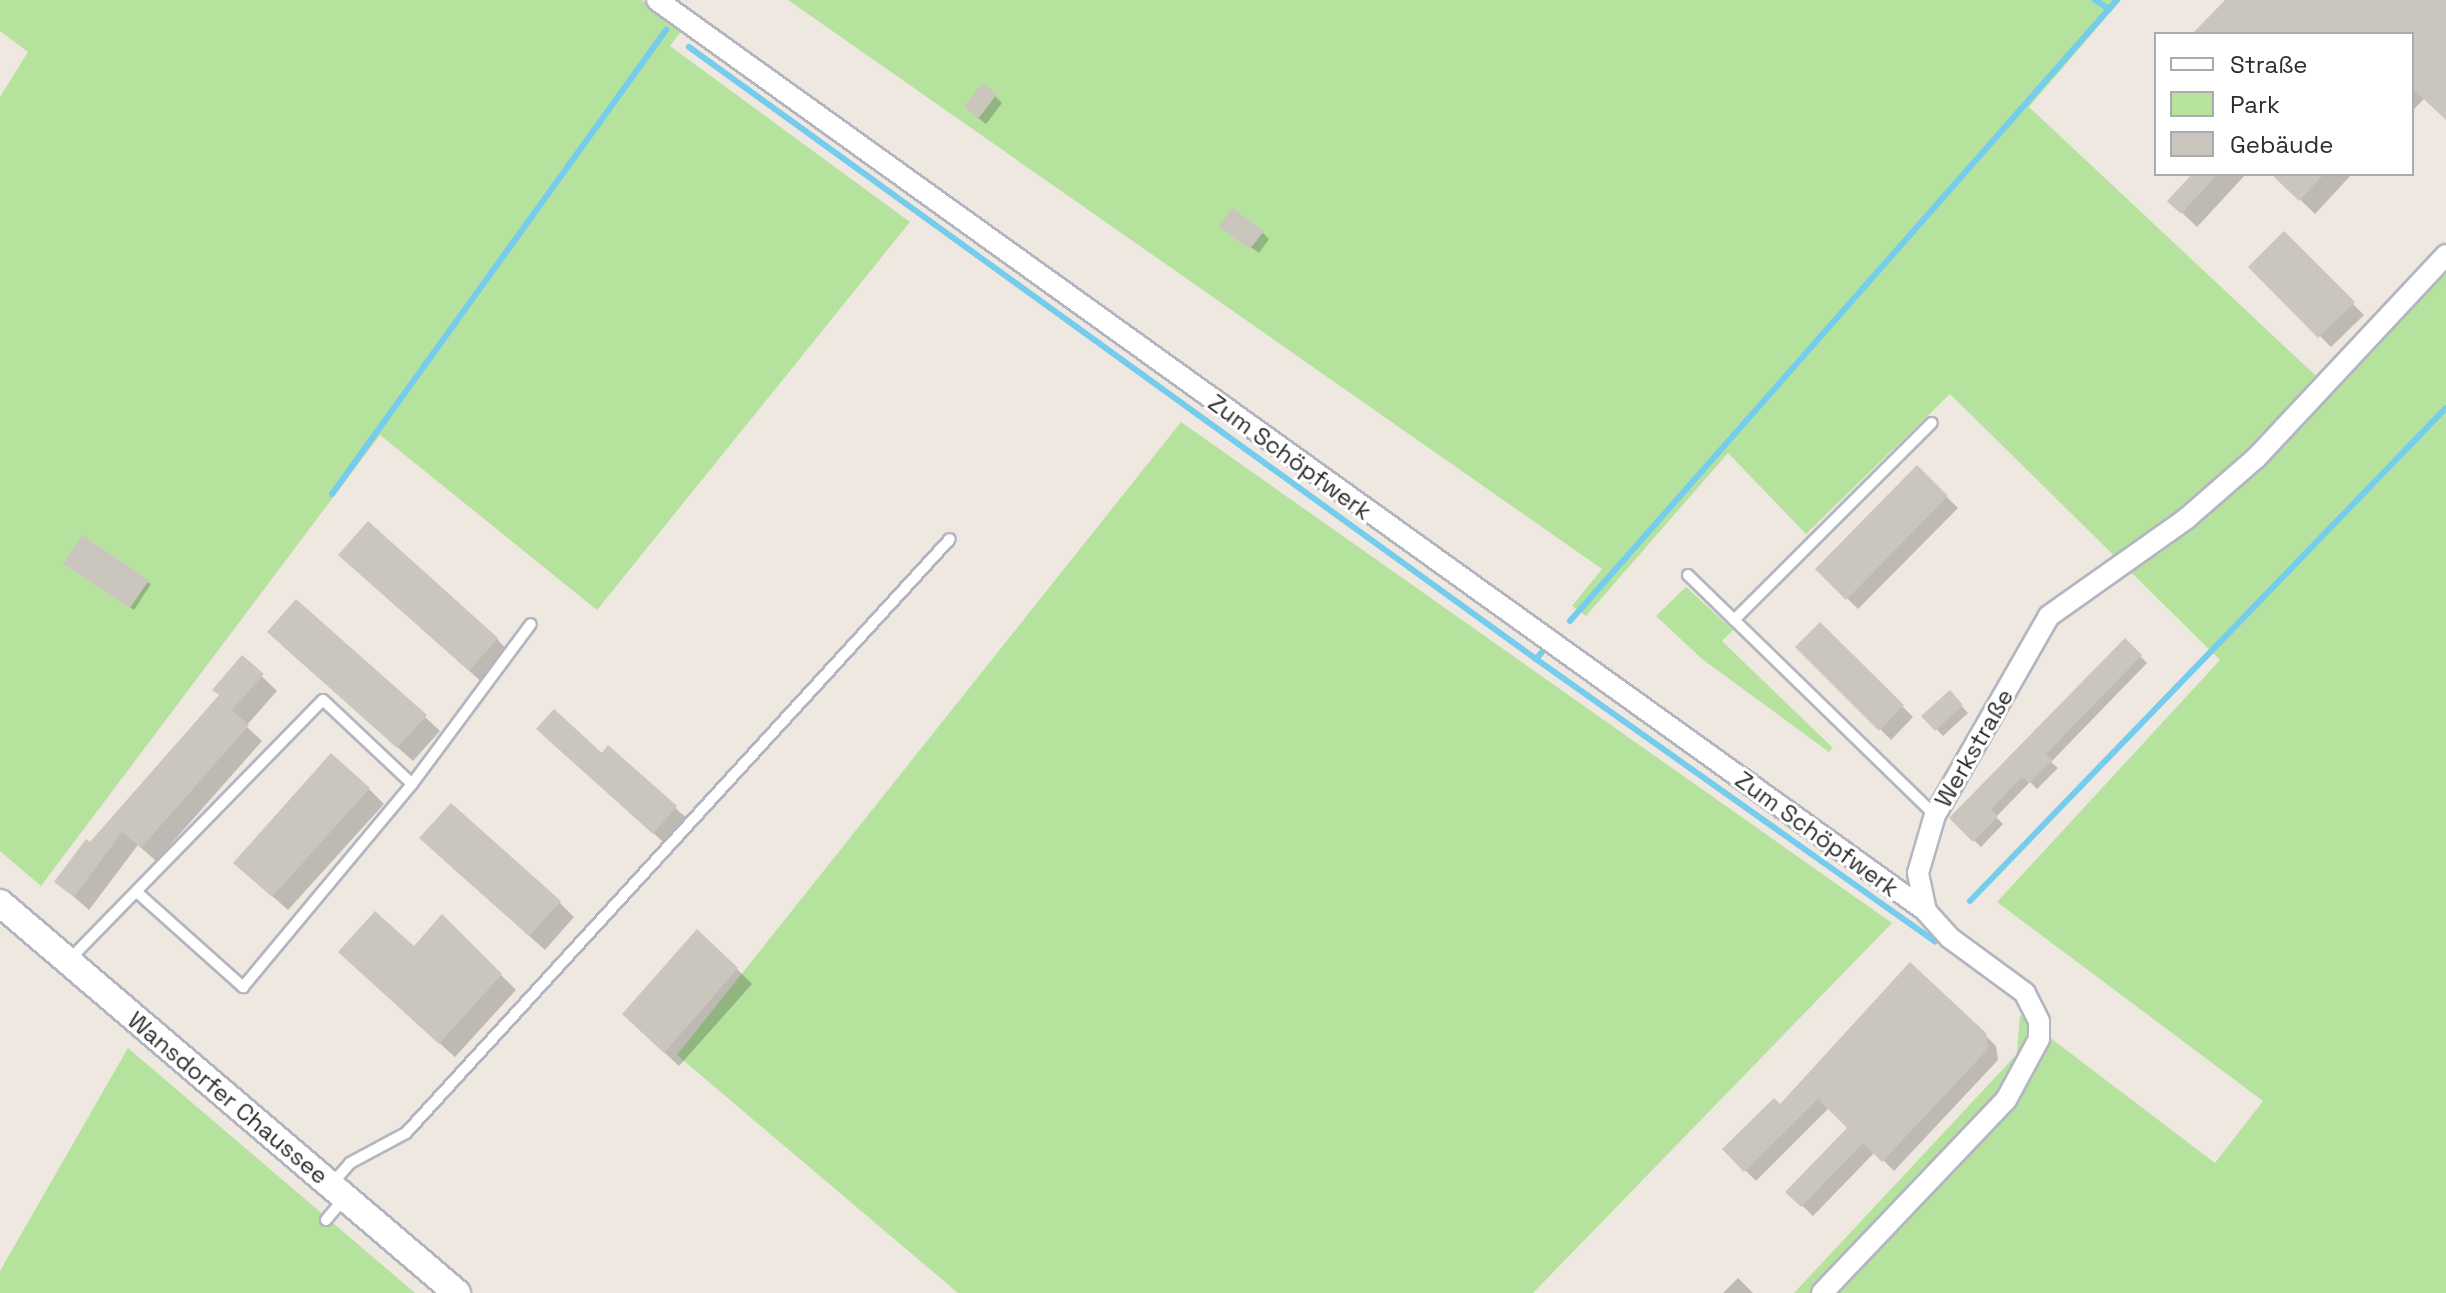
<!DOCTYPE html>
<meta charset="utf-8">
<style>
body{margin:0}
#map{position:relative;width:2446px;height:1293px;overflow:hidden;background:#eee8e0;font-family:"Space Grotesk",sans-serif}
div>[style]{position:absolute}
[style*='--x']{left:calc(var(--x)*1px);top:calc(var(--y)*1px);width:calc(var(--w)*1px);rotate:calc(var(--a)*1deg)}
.green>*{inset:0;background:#b5e39e}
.shadow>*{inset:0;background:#0003}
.stream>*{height:6px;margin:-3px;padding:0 3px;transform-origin:3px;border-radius:3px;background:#76cced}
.building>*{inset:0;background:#cac6be}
.roads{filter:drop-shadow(2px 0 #b3b6c0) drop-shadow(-2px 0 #b3b6c0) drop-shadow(0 2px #b3b6c0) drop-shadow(0 -2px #b3b6c0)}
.service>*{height:10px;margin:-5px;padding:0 5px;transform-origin:5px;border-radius:5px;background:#fff}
.minor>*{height:20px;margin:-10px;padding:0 10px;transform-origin:10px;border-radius:10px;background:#fff}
.tertiary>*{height:26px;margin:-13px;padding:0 13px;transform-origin:13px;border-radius:13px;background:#fff}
span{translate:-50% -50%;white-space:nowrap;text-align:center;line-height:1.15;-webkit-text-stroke:6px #fff;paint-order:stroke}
.street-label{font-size:24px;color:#2d2d2d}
.legend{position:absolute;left:2154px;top:32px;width:260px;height:144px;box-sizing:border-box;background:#fff;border:2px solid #ababab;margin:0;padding:10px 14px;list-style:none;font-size:24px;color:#2d2d2d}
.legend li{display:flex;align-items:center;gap:16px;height:40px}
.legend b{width:40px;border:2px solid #ababab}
</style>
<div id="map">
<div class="green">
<i style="clip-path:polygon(0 0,642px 0,683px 29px,670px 46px,910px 222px,597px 610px,380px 435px,41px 886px,0 851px,0 97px,28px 52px,0 31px)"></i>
<i style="clip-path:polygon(788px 0,2121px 0,2029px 107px,2330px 389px,2446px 268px,2446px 1293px,1794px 1293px,2017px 1054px,2020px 1015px,2215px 1163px,2263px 1101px,1997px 902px,2220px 660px,1950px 394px,1806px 534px,1728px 453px,1586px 616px,1572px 606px,1602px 569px)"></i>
<i style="clip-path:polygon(1181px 422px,1892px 923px,1533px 1293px,958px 1293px,677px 1055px)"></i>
<i style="clip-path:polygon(1686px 587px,1733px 630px,1722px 641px,1833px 748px,1829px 752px,1702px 659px,1656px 616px)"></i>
<i style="clip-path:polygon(128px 1048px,415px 1293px,0 1293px,0 1271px)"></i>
</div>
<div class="shadow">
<i style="clip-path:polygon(2228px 0,2446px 0,2446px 118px,2425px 98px,2412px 111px,2412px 34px,2195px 34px)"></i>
<i style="clip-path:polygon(995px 96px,1002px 103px,986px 124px,973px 114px)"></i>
<i style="clip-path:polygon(2195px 174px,2246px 174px,2197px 227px,2170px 201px)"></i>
<i style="clip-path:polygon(2274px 174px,2352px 174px,2315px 214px)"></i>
<i style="clip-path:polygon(1226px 230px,1262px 232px,1269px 239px,1259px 253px)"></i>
<i style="clip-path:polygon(2284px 234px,2364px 315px,2331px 347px,2251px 267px)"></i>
<i style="clip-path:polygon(1917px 468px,1958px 508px,1858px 609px,1818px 569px)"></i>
<i style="clip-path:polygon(82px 538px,151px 584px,134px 610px,69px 566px)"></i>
<i style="clip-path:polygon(355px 569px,497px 639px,511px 654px,484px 684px)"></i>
<i style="clip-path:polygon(1820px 625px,1913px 717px,1891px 740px,1798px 647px)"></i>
<i style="clip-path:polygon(2125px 641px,2147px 663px,2051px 762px,2058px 768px,2037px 789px,2030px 782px,1996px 817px,2003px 824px,1981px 847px,1951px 818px)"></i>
<i style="clip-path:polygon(284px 647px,425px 717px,440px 731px,413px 761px)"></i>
<i style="clip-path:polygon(243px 658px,277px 691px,246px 726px,262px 741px,156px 861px,138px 845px,89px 910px,57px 882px,221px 696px)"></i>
<i style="clip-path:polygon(1950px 693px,1968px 713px,1943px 736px,1924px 716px)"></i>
<i style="clip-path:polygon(553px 744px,602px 756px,608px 748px,691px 822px,669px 847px)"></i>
<i style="clip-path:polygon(369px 789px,384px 804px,288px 910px,251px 877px)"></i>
<i style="clip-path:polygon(436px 853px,559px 902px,574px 917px,545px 950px)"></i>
<i style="clip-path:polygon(443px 917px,516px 990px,455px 1057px,355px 967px,414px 949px)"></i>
<i style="clip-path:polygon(737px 969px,752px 984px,679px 1066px,639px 1029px)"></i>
<i style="clip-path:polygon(1984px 1034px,1996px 1046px,1998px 1060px,1894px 1171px,1875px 1152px,1813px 1216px,1788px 1192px,1850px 1128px,1829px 1108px,1756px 1181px,1724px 1149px,1780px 1107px)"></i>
<i style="clip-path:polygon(1738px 1278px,1753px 1293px,1723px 1293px)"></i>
</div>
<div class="stream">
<i style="--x:2095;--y:0;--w:17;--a:33"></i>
<i style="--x:689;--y:47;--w:1045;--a:35.85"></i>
<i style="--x:1536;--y:659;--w:11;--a:-49"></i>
<i style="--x:332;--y:494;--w:572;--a:-54.25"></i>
<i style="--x:1570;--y:621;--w:828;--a:-48.63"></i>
<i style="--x:1536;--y:659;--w:489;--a:35.3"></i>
<i style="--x:1970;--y:901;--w:685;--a:-46.01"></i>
</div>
<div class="building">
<i style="clip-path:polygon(2225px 0,2446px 0,2446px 120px,2412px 88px,2412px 34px,2192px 34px)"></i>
<i style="clip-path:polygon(982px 83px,997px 94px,978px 119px,964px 107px)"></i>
<i style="clip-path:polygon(2192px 174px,2218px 174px,2181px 214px,2167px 201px)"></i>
<i style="clip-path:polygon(2271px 174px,2324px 174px,2299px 201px)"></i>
<i style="clip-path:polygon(1232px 208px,1264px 231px,1250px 249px,1219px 227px)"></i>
<i style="clip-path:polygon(2284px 231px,2355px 302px,2318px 338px,2248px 267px)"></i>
<i style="clip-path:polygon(1917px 465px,1948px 496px,1846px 600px,1815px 569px)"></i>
<i style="clip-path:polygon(368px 521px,498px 638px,469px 671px,338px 555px)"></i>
<i style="clip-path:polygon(82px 535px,149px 580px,130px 608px,63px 564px)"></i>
<i style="clip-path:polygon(296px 599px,427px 715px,397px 748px,267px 632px)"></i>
<i style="clip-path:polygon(1820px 622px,1904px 705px,1879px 731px,1795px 647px)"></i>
<i style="clip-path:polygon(2125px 638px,2142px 655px,2046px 754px,2052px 760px,2029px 783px,2022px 777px,1991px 809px,1998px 816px,1973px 842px,1949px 818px)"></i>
<i style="clip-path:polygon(242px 655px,264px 674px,232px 710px,249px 725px,141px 848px,122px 832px,74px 897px,54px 882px,86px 839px,90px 842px,219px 695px,212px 690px)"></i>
<i style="clip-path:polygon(1950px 690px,1963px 705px,1935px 731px,1921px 716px)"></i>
<i style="clip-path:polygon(554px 709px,602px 753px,608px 745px,677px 806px,653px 834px,536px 729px)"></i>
<i style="clip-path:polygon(331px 753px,370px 788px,272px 897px,233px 863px)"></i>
<i style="clip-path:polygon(451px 803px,561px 901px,529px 936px,419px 838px)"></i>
<i style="clip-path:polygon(375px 911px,414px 946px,442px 914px,502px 974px,439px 1044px,338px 952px)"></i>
<i style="clip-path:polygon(697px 929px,738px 968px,664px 1053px,622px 1014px)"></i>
<i style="clip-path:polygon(1910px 962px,1986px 1033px,1988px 1049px,1882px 1162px,1863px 1143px,1801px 1207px,1785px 1192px,1847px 1128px,1818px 1099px,1744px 1172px,1722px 1149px,1774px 1098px,1780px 1104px)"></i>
</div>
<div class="roads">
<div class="service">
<i style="--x:1688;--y:575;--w:344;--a:44.2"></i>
<i style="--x:1734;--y:620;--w:279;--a:-44.9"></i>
<i style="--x:139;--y:894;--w:140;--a:41.8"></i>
<i style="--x:243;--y:987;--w:264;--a:-50.2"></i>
<i style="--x:412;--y:784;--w:199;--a:-53.4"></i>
<i style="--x:69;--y:960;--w:363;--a:-45.7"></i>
<i style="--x:323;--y:700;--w:122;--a:43.3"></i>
<i style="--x:331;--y:1185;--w:29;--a:-49"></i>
<i style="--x:350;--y:1163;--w:64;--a:-28.2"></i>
<i style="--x:406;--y:1133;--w:805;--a:-47.52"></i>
<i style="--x:326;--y:1220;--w:30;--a:-50"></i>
</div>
<div class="minor">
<i style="--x:657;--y:0;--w:1562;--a:35.67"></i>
<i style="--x:1822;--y:1293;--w:267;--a:-46.4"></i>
<i style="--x:2006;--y:1100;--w:69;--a:-61.6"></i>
<i style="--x:2039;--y:1039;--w:18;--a:-90"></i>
<i style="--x:2039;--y:1021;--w:31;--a:-117"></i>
<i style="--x:2025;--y:993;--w:93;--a:-143.7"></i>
<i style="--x:1950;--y:938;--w:36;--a:-132"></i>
<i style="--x:1926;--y:911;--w:39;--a:-102"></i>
<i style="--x:1918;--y:873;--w:60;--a:-73.7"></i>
<i style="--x:1935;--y:815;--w:229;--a:-60.2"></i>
<i style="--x:2049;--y:616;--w:168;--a:-35.3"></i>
<i style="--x:2186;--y:519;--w:93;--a:-41.1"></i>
<i style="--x:2256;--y:458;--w:278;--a:-46.9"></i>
</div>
<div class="tertiary">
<i style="--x:0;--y:903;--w:601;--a:40.48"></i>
</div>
</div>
<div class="street-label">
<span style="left:1290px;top:457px;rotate:36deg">Zum Schöpfwerk</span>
<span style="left:1974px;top:748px;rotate:-60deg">Werkstraße</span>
<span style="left:1817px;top:834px;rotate:36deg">Zum Schöpfwerk</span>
<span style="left:228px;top:1098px;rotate:40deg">Wansdorfer Chaussee</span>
</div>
<ul class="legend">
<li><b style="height:10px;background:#fff"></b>Straße</li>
<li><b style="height:22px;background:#b5e39e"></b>Park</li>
<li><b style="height:22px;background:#cac6be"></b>Gebäude</li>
</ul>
</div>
